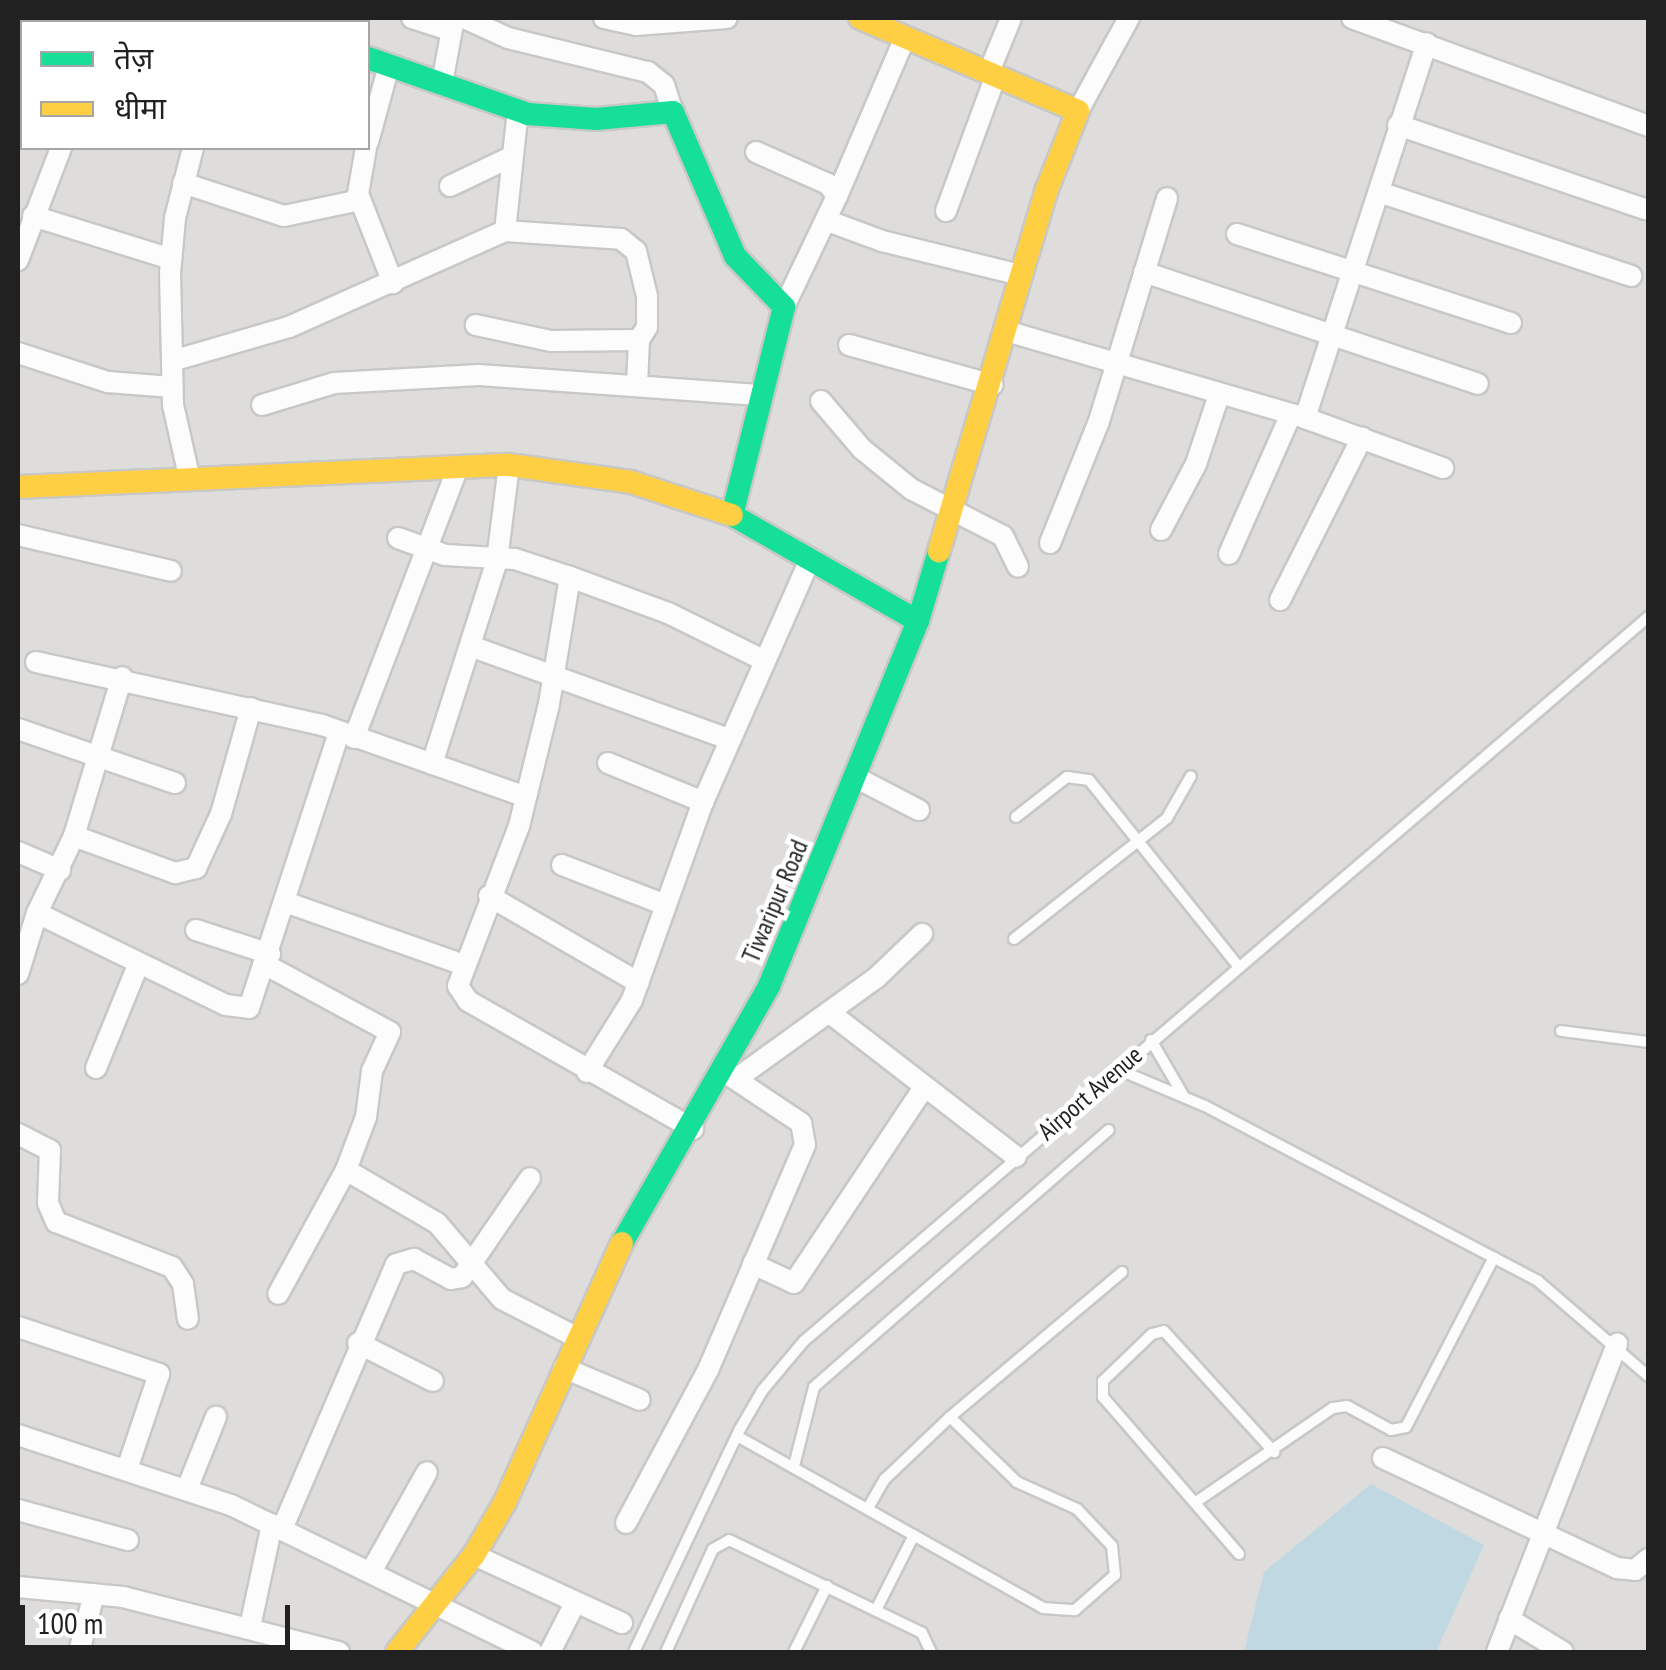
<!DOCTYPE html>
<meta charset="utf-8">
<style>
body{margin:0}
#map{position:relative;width:1666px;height:1670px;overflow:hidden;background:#efeeea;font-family:"PT Sans Narrow","Noto Sans Devanagari",sans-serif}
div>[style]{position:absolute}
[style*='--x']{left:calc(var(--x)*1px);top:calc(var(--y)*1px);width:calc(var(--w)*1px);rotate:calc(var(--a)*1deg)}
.residential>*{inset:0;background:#dedddb}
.water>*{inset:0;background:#bfd8e1}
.roads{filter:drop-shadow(2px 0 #c8c8c6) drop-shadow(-2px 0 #c8c8c6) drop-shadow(0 2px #c8c8c6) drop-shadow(0 -2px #c8c8c6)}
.lane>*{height:10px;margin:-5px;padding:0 5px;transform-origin:5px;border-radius:5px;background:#fdfcfc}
.street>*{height:20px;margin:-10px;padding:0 10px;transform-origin:10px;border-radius:10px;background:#fdfcfc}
.fast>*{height:22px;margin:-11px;padding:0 11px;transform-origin:11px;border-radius:11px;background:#16e098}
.slow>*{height:22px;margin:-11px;padding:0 11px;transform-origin:11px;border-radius:11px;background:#ffcf43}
span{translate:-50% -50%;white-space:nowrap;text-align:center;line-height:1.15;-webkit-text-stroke:9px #fff;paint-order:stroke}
.street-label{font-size:25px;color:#212121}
.frame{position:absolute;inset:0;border:20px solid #212121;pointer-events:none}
.legend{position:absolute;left:20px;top:20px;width:350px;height:130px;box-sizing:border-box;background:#fff;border:2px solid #a6a6a6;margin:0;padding:12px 18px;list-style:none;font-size:30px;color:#212121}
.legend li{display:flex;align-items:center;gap:20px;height:50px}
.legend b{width:50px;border:2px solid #a6a6a6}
.scale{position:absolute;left:20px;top:1605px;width:270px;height:45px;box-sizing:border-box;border:5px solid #212121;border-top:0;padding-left:12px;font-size:30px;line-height:35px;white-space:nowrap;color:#212121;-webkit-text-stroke:8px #fff;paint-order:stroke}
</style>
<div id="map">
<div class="residential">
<i style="clip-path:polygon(evenodd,18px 18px,1648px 18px,1648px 1652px,18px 1652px,18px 18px,22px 22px,368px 22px,368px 148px,22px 148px,22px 22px)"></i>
</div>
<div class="water">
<i style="clip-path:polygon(1371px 1484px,1484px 1545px,1436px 1652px,1244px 1652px,1264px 1572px)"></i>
</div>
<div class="roads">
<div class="lane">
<i style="--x:1016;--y:817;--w:65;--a:-38.1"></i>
<i style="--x:1067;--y:777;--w:22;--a:8"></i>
<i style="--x:1089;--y:780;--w:238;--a:51.3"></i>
<i style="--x:1014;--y:939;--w:195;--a:-38.3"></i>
<i style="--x:1167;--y:818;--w:48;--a:-60.3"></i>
<i style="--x:1561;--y:1031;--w:88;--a:7.2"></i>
<i style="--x:1151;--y:1040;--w:64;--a:59.8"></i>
<i style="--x:1117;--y:1069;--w:95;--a:22.8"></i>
<i style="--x:1205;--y:1106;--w:376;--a:27.7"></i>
<i style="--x:1538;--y:1281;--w:145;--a:40.8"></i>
<i style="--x:737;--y:1436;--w:351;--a:29.3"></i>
<i style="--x:1043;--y:1608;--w:32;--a:4"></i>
<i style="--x:1075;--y:1610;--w:53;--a:-41.2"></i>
<i style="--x:1115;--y:1575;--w:29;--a:-96"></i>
<i style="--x:1112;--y:1546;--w:51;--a:-133.4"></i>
<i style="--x:1077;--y:1509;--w:66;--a:-155.8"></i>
<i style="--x:1017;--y:1482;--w:93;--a:-135.9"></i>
<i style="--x:794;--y:1466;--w:81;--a:-75.8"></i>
<i style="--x:814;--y:1387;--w:391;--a:-41.1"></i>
<i style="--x:1196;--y:1502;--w:166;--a:-34.5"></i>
<i style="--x:1333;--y:1408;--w:14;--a:-8"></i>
<i style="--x:1347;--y:1406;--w:50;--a:28.6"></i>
<i style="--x:1391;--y:1430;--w:15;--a:-11"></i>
<i style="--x:1406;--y:1427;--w:191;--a:-62.6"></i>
<i style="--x:868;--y:1508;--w:34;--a:-60"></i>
<i style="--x:885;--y:1479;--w:90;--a:-43.6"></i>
<i style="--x:950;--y:1417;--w:225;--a:-40.1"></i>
<i style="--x:1239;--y:1554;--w:208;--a:-130.9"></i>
<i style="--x:1103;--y:1397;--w:16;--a:-90"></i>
<i style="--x:1103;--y:1381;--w:68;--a:-43.8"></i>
<i style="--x:1152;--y:1334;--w:12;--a:-14"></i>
<i style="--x:1164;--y:1331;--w:164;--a:47.7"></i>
<i style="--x:876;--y:1610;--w:84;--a:-63.1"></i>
<i style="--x:634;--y:1652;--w:247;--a:-64.6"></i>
<i style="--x:740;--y:1429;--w:44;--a:-59.9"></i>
<i style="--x:762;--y:1391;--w:65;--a:-50"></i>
<i style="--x:804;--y:1341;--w:1112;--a:-40.62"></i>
<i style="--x:666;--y:1652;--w:113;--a:-65.5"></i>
<i style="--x:713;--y:1549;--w:18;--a:-29"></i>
<i style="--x:729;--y:1540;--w:214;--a:25.7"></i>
<i style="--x:922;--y:1633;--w:21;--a:65"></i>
<i style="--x:794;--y:1652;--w:74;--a:-63.4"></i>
</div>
<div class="street">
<i style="--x:74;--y:18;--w:19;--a:12"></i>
<i style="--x:277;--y:18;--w:10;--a:24"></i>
<i style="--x:412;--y:18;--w:40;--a:18"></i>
<i style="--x:464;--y:18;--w:48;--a:24.4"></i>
<i style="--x:508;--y:38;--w:144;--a:13.7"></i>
<i style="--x:648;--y:72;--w:21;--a:39"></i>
<i style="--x:664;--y:85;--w:28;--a:72"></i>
<i style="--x:604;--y:18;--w:33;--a:12"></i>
<i style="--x:636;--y:25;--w:91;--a:-4.4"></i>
<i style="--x:1352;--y:18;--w:315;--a:20"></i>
<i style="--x:231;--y:22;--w:4;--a:-76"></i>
<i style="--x:989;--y:72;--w:58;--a:-67.8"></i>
<i style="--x:442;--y:83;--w:66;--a:-79.5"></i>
<i style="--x:1078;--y:111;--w:106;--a:-61.3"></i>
<i style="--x:1398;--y:125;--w:261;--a:18.8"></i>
<i style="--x:368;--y:142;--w:80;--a:-74.7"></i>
<i style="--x:366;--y:148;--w:47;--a:99.9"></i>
<i style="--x:358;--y:194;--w:96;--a:68.5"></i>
<i style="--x:756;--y:152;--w:79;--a:24"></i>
<i style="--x:828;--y:184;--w:15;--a:53"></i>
<i style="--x:837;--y:196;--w:123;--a:115.5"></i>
<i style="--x:183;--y:183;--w:106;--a:18.1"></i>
<i style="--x:284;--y:216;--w:78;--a:-11.9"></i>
<i style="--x:450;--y:186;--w:68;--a:-25.4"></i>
<i style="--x:1379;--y:192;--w:266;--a:18.4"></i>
<i style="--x:837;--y:196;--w:173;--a:-66.8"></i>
<i style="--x:946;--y:211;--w:145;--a:-69.8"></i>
<i style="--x:33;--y:216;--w:145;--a:17.3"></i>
<i style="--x:828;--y:221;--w:58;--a:20.3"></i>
<i style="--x:882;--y:241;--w:142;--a:13.8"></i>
<i style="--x:505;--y:231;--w:122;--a:-83.9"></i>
<i style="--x:1237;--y:234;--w:288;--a:18"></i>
<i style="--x:18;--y:260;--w:120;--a:-69"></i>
<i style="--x:1144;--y:272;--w:352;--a:18.5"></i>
<i style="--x:1006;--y:331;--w:311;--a:16.2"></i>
<i style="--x:1305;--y:418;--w:147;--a:19.9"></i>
<i style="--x:849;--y:345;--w:149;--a:15.5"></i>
<i style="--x:18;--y:353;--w:95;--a:17.9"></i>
<i style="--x:108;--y:382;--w:64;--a:4.5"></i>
<i style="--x:172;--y:361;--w:122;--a:-16.2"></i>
<i style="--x:289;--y:327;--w:236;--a:-24"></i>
<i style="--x:505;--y:231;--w:116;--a:3.9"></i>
<i style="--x:621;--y:239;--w:19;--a:39"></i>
<i style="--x:636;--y:251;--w:46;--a:76.3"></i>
<i style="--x:647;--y:296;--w:31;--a:90"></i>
<i style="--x:647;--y:327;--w:15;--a:122"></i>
<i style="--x:639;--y:340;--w:88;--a:179.3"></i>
<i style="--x:551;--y:341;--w:77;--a:-168"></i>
<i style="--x:637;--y:385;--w:45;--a:-87.5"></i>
<i style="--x:821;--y:401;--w:63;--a:49.5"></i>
<i style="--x:862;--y:449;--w:63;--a:39.2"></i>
<i style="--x:911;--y:489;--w:103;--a:27.1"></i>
<i style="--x:1003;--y:536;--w:34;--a:64"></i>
<i style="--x:262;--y:405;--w:75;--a:-17"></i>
<i style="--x:334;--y:383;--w:145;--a:-3.2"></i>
<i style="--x:479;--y:375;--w:280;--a:4.1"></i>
<i style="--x:1305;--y:418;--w:394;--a:-72"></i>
<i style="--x:189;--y:476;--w:73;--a:-102.7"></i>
<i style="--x:173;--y:405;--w:132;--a:-91.3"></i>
<i style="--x:170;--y:273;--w:55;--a:-84.8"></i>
<i style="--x:175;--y:218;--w:72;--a:-75.6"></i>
<i style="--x:1161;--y:530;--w:75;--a:-62.1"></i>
<i style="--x:1196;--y:464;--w:73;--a:-71.6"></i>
<i style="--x:18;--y:535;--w:157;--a:13.2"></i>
<i style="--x:398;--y:538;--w:50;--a:19.9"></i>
<i style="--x:445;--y:555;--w:70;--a:3.3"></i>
<i style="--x:515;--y:559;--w:58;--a:18.1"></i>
<i style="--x:570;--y:577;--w:104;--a:20.2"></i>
<i style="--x:668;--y:613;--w:106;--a:26.3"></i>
<i style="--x:1050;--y:543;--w:131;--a:-68.1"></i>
<i style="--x:1099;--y:421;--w:233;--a:-73"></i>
<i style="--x:1229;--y:554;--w:153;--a:-66.1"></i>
<i style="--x:570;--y:577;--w:129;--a:99.4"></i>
<i style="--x:549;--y:704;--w:126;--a:103.8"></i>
<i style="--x:519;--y:826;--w:171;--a:110.9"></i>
<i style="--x:458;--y:986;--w:18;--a:56"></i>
<i style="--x:468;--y:1001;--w:259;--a:29.6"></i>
<i style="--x:1280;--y:600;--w:182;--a:-63.2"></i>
<i style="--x:473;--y:647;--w:272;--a:19.8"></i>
<i style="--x:36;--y:662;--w:293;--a:12.4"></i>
<i style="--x:322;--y:725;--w:216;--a:19.4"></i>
<i style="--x:18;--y:729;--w:166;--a:19"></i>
<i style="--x:354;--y:738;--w:290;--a:-69"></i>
<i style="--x:608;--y:763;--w:103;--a:22.3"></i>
<i style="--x:432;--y:764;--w:214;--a:-72.3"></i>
<i style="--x:497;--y:560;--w:96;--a:-82.8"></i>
<i style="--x:855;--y:777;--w:72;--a:27.3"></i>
<i style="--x:74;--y:836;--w:108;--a:20.1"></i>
<i style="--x:175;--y:873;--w:22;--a:-13"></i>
<i style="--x:196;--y:868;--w:60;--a:-65.2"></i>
<i style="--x:221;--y:814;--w:110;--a:-74.2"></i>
<i style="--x:18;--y:852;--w:46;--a:23.2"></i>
<i style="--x:562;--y:865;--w:108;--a:21.1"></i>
<i style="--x:489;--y:896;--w:173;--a:30.1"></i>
<i style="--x:285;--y:902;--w:187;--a:19.4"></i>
<i style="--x:37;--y:913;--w:210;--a:26"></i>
<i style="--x:226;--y:1005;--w:23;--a:7"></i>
<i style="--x:249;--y:1008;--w:290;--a:-71.9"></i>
<i style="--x:196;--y:930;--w:78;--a:18"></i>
<i style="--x:266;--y:965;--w:141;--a:28.4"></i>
<i style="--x:390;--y:1032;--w:43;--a:114.8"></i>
<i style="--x:372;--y:1071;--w:46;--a:97.4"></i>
<i style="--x:366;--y:1117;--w:57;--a:110.7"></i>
<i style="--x:346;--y:1170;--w:141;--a:118.7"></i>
<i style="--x:18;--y:974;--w:64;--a:-72.7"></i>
<i style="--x:37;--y:913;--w:85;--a:-64.3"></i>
<i style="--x:74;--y:836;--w:166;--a:-73.2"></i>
<i style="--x:830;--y:1013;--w:235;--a:37.7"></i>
<i style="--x:96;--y:1068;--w:111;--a:-67.8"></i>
<i style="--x:587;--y:1072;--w:85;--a:-58"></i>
<i style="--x:632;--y:1000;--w:210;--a:-70.3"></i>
<i style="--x:703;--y:802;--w:266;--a:-66.2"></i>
<i style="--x:736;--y:1079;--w:173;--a:-35.8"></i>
<i style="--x:876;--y:978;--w:64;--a:-43.7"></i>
<i style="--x:18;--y:1134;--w:36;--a:27"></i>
<i style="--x:50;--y:1150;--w:53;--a:92.2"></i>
<i style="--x:48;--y:1203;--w:21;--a:67"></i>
<i style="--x:56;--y:1222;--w:124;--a:21.2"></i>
<i style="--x:172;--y:1267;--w:20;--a:57"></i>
<i style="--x:183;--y:1284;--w:35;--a:82"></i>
<i style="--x:346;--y:1170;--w:105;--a:30.2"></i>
<i style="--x:437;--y:1223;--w:100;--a:49.5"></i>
<i style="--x:502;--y:1299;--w:85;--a:27.2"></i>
<i style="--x:753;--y:1264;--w:45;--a:24.9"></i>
<i style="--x:794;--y:1283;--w:235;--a:-56.4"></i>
<i style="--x:18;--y:1327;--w:149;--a:18.4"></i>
<i style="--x:159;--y:1374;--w:100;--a:108.6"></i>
<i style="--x:358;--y:1343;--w:84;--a:26.9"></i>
<i style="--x:564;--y:1368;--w:82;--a:22.8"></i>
<i style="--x:18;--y:1435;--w:224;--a:18.2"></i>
<i style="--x:231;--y:1505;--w:335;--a:26"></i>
<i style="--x:1383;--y:1458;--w:259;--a:25.2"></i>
<i style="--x:1617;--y:1568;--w:18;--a:6"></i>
<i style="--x:1635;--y:1570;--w:17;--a:-40"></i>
<i style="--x:187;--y:1489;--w:78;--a:-68.1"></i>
<i style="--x:18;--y:1510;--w:114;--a:15.3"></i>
<i style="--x:626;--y:1523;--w:174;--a:-61.8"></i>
<i style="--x:708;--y:1370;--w:245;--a:-66.7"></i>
<i style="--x:805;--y:1145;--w:22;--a:-100"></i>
<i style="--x:801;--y:1123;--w:90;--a:-146.3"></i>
<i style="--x:282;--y:1529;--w:288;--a:-66.7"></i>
<i style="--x:396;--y:1264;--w:19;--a:-16"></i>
<i style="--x:414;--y:1259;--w:42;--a:28.4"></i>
<i style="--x:451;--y:1279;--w:11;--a:-10"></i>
<i style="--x:462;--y:1277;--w:120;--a:-55.5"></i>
<i style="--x:474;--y:1555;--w:163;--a:24.7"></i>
<i style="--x:372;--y:1570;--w:112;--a:-60.7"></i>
<i style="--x:18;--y:1587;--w:105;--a:5.4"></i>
<i style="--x:123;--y:1597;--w:223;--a:14.3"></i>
<i style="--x:1509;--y:1619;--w:63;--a:31.4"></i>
<i style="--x:250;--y:1627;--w:105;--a:-77.9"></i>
<i style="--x:79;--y:1652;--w:60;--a:-75.5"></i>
<i style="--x:550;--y:1652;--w:55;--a:-63"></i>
<i style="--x:1497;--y:1652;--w:331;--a:-68.7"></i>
</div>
<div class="fast">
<i style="--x:368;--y:58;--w:170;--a:19.3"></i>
<i style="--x:528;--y:114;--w:68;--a:4.2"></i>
<i style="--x:596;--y:119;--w:77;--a:-5.2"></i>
<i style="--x:673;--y:112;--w:157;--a:66.7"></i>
<i style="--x:735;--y:256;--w:71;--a:46.1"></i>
<i style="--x:784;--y:307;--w:214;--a:104"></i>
<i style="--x:732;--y:515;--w:214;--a:29.7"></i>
<i style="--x:622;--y:1243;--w:296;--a:-60.2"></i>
<i style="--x:769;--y:986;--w:394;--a:-67.8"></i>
<i style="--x:918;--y:621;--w:73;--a:-73.3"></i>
</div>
<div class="slow">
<i style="--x:860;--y:18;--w:237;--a:23.1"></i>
<i style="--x:1078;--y:111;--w:87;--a:111.6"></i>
<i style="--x:1046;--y:192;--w:375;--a:106.6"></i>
<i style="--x:18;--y:487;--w:491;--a:-2.6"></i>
<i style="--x:509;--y:465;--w:123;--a:7.9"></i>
<i style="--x:631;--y:482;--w:106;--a:18.1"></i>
<i style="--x:397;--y:1652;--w:124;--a:-51.6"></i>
<i style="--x:474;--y:1555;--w:61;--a:-59.7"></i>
<i style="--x:505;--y:1502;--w:284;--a:-65.7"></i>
</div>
</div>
<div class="street-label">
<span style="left:775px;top:901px;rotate:-67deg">Tiwaripur Road</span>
<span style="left:1090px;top:1093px;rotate:-41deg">Airport Avenue</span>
</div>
<div class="frame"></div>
<ul class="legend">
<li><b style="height:12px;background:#16e098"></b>तेज़</li>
<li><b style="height:12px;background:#ffcf43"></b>धीमा</li>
</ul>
<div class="scale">100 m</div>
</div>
